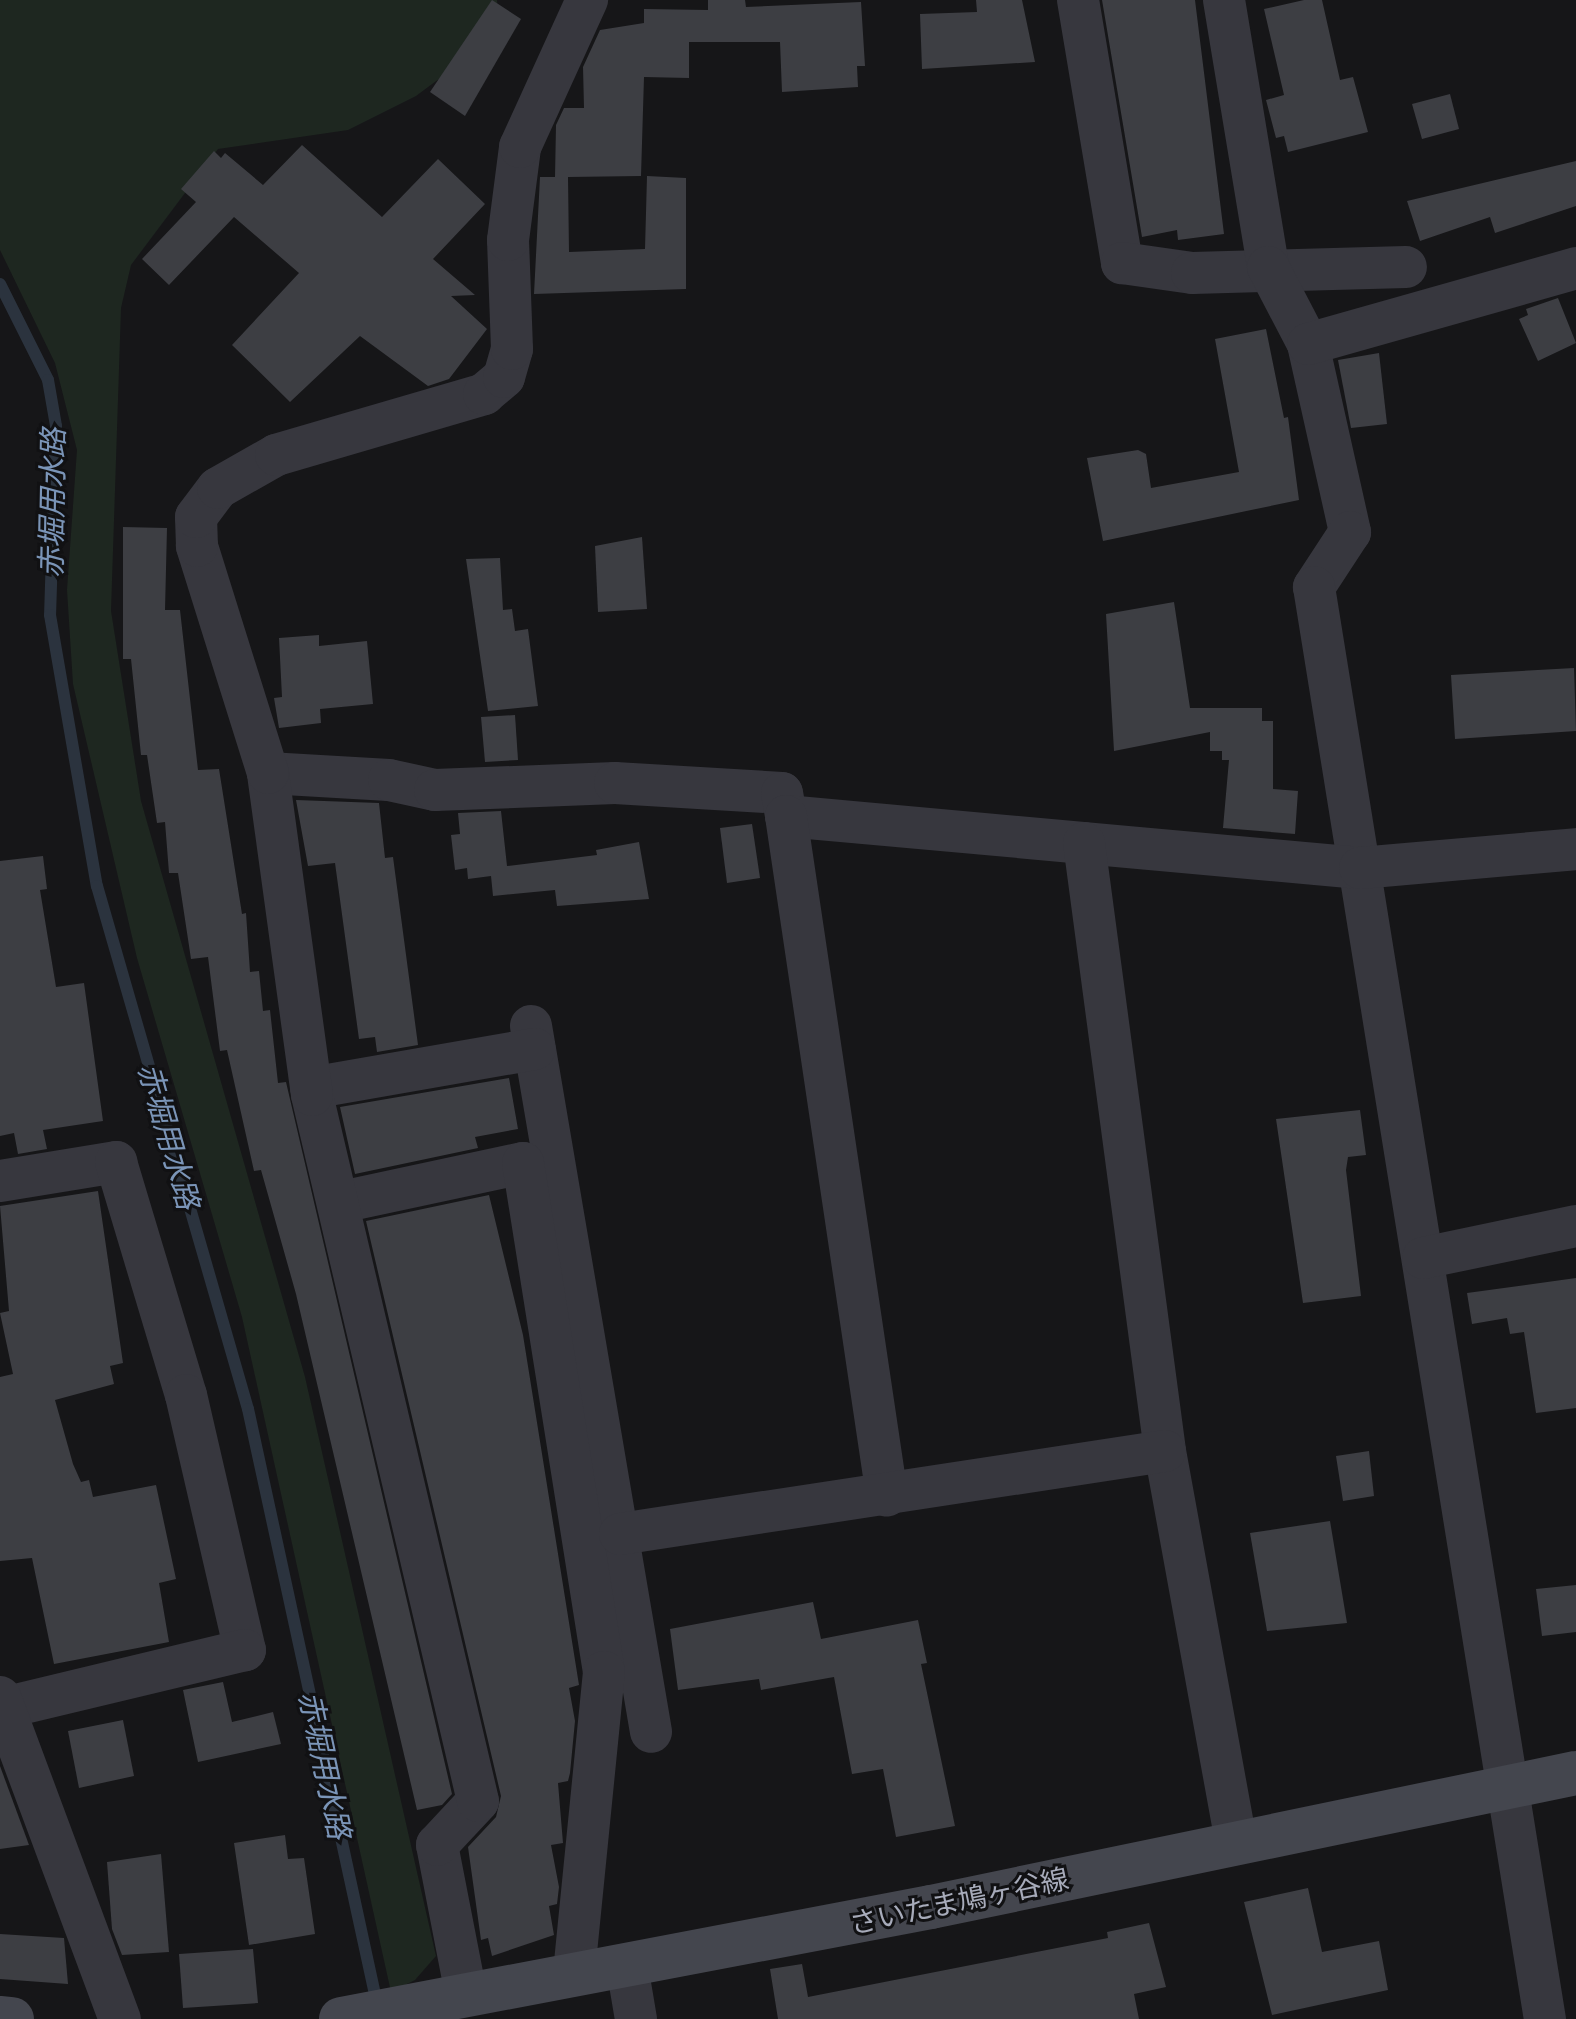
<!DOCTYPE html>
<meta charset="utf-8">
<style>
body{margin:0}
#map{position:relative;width:1576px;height:2019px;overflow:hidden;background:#161618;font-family:Quicksand,"Noto Sans JP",sans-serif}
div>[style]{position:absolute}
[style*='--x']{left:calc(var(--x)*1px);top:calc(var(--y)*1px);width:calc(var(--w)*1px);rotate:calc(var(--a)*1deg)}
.green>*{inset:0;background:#1e2720}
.stream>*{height:12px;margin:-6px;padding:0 6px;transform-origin:6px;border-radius:6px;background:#2b333e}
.building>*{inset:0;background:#3d3e43}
.minor>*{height:42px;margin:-21px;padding:0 21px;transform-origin:21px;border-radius:21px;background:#37373e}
.secondary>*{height:44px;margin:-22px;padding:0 22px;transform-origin:22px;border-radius:22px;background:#44464e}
span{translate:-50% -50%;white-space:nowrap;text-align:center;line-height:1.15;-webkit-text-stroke:6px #111113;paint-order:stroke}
.street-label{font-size:28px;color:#a7abba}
.water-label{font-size:30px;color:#7b95b8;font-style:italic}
</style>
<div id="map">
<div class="green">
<i style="clip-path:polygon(0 0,497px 0,498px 13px,467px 58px,416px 96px,348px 130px,218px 149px,131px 265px,121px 308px,111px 611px,141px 801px,305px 1377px,436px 1956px,415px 1980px,391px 1992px,242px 1317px,137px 958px,73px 684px,67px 590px,77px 450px,55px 363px,0 250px)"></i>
</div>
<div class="stream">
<i style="--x:0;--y:284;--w:107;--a:63.4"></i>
<i style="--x:48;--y:380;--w:47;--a:80.1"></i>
<i style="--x:56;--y:426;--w:189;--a:91.8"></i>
<i style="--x:50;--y:615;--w:275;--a:80.2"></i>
<i style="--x:97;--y:886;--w:544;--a:73.9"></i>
<i style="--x:248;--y:1409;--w:595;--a:77.76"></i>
</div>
<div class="building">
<i style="clip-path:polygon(492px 0,521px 19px,465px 116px,430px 92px)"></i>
<i style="clip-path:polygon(708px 0,745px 0,746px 7px,861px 2px,865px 66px,857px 66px,858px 87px,782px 92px,780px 42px,689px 42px,689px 78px,644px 77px,641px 176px,568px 177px,569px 252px,645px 249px,647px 176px,686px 178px,686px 289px,534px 294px,540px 177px,555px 177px,556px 125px,564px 108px,584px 108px,583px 67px,600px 30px,644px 23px,644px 9px,708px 10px)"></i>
<i style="clip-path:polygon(976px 0,1022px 0,1035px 62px,922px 69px,920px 14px,977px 12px)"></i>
<i style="clip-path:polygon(1102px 0,1195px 0,1224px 234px,1178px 240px,1177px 230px,1142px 237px)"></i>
<i style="clip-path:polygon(1304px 0,1322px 0,1340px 80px,1353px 77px,1368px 132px,1288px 152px,1284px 136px,1276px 138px,1266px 100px,1284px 95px,1264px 9px)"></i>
<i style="clip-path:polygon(1450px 94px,1459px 129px,1422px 139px,1412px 104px)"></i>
<i style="clip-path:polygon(302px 145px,382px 217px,438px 159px,485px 204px,433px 259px,475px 295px,451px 296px,487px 329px,449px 379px,428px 386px,360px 336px,290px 402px,232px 345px,299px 273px,234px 217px,169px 285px,142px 259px,196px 202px,181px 189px,214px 151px,221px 158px,225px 153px,263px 185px)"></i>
<i style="clip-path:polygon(1576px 161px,1576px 206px,1495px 233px,1490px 217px,1420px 241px,1407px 201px)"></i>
<i style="clip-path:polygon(1558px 298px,1576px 343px,1538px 361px,1519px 319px,1528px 315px,1526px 309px)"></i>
<i style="clip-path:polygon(1266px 329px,1284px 418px,1288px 417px,1299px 500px,1103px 541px,1087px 458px,1138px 450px,1146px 454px,1151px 488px,1239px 472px,1215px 339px)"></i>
<i style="clip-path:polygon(1379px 353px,1387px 424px,1351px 428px,1338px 360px)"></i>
<i style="clip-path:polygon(123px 527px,167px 528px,165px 610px,180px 610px,198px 770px,219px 769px,242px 914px,246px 913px,250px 972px,259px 971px,263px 1011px,270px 1010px,278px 1083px,286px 1082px,452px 1794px,442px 1805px,417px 1810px,296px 1294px,261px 1170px,254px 1171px,227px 1050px,220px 1051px,208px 957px,191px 959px,178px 873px,169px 873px,165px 822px,157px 823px,147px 755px,141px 755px,131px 659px,123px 659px)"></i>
<i style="clip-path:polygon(642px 537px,647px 609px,598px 612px,595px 546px)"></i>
<i style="clip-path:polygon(500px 558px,503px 610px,512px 609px,515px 631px,528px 629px,538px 706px,488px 711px,466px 559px)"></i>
<i style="clip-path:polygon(1174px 602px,1190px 708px,1262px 708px,1262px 721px,1273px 721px,1273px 789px,1298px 791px,1295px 834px,1223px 828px,1229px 760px,1222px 760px,1222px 751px,1210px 751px,1210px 732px,1114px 751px,1106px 614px)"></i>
<i style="clip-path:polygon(319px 635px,319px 646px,367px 641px,373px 704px,320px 709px,321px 723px,279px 728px,274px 698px,282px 697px,279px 638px)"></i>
<i style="clip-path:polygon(1574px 668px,1576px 731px,1455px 739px,1451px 675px)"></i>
<i style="clip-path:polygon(515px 715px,518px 760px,485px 762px,481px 717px)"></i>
<i style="clip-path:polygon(296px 800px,379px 803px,385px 858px,393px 857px,418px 1045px,377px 1052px,375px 1037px,359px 1039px,335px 863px,308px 866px)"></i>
<i style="clip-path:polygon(501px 811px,507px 866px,597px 855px,596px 850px,639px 842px,649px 899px,557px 906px,555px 890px,493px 896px,491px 876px,468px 879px,467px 868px,455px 870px,451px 835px,460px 834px,458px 813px)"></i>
<i style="clip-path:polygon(752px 824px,760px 878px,727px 883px,720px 828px)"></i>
<i style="clip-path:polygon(43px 856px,47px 889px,40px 890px,56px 987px,84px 983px,103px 1121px,43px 1130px,47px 1149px,18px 1154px,14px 1133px,0 1136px,0 861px)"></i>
<i style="clip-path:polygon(509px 1078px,518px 1129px,475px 1137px,478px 1148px,355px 1174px,340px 1107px)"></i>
<i style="clip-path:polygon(1360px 1110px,1366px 1155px,1348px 1157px,1346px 1170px,1361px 1296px,1303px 1303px,1276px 1119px)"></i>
<i style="clip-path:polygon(98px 1191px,123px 1363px,110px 1366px,114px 1384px,55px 1400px,73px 1464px,81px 1482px,89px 1480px,93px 1497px,156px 1485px,176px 1579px,159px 1583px,169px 1642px,54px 1664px,32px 1558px,0 1561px,0 1377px,13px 1374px,0 1313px,9px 1311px,0 1206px)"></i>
<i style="clip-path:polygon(489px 1195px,523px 1335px,579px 1685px,569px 1688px,575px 1721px,570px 1773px,568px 1781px,558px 1783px,563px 1843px,551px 1845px,559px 1887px,557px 1904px,549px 1906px,554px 1935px,492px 1956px,488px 1938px,481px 1940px,468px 1847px,496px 1817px,501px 1796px,366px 1221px)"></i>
<i style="clip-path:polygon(1576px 1278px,1576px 1408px,1536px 1413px,1524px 1332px,1510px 1334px,1507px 1318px,1472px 1324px,1467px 1293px)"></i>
<i style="clip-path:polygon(1369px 1451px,1374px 1496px,1343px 1501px,1336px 1456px)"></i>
<i style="clip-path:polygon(1330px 1521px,1347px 1623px,1267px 1631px,1250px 1533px)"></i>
<i style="clip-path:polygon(1576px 1585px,1576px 1632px,1542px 1636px,1536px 1589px)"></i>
<i style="clip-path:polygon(813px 1602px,821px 1639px,918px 1620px,927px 1663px,921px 1664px,955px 1826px,896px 1837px,883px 1769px,852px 1774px,834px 1677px,761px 1690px,759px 1679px,678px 1690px,670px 1629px)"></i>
<i style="clip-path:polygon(223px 1682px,232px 1722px,273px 1712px,281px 1744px,198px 1762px,183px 1690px)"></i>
<i style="clip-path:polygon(123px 1720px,134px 1776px,79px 1788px,68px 1731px)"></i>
<i style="clip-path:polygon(0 1766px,29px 1845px,0 1849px)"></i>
<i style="clip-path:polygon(285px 1835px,288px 1859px,304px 1858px,315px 1934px,249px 1945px,234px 1843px)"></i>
<i style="clip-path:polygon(161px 1854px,169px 1952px,122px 1955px,112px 1929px,107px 1862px)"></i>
<i style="clip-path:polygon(1308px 1888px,1322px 1952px,1379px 1941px,1388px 1990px,1272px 2015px,1244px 1902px)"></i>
<i style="clip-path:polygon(1149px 1923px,1166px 1987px,1134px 1994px,1139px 2019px,778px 2019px,770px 1969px,802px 1964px,808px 1997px,1108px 1938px,1107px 1932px)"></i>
<i style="clip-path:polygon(0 1934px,64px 1938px,68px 1984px,0 1979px)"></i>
<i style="clip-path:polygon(253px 1949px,258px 2003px,183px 2008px,179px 1954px)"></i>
</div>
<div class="minor">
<i style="--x:1078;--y:0;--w:267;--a:80.5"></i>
<i style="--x:1122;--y:263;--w:71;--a:8.1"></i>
<i style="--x:1192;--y:273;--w:214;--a:-1.6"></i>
<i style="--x:1224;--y:0;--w:271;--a:80.6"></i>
<i style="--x:1268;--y:267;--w:87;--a:62.5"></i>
<i style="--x:1308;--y:344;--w:193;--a:77.4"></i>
<i style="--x:1350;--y:532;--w:66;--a:123.2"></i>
<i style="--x:1314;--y:587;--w:1451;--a:80.84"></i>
<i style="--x:1308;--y:344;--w:279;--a:-15.8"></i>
<i style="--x:268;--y:773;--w:121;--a:3.3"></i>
<i style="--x:389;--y:780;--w:47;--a:12.3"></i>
<i style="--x:435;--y:790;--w:180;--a:-2.2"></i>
<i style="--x:615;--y:783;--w:167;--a:3.4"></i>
<i style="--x:782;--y:793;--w:23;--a:80"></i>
<i style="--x:786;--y:816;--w:576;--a:5.18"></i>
<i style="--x:1360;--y:868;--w:217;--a:-5"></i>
<i style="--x:786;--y:816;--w:687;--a:81.55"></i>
<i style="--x:1084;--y:843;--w:613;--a:82.41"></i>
<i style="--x:1165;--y:1451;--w:398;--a:79.7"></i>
<i style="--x:531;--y:1026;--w:716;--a:80.35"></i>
<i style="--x:311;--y:1088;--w:227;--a:-9.9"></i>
<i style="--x:0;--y:1181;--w:118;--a:-9.3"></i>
<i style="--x:116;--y:1162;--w:243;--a:73.3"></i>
<i style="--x:186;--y:1395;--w:262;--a:77"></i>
<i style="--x:245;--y:1650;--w:248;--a:166.5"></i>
<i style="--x:341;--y:1202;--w:186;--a:-12.1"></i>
<i style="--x:523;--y:1163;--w:515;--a:80.96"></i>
<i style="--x:604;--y:1672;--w:303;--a:95.7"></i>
<i style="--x:1423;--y:1258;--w:156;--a:-11.8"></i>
<i style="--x:620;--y:1534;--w:551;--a:-8.66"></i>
<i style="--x:0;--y:1697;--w:344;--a:69.6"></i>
<i style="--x:627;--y:1966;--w:54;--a:80.4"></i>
<i style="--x:466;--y:1994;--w:152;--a:-101"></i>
<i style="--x:437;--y:1845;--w:60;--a:-47"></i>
<i style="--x:478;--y:1801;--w:725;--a:-103.23"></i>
<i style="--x:312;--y:1095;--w:325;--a:-97.8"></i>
<i style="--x:268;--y:773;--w:238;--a:-107.4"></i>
<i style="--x:197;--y:546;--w:29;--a:-92"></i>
<i style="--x:196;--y:517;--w:36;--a:-53"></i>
<i style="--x:218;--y:488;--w:67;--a:-29.6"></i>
<i style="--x:276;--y:455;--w:217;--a:-16.3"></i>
<i style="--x:484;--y:394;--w:26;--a:-40"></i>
<i style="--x:504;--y:377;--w:29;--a:-74"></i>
<i style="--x:512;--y:349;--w:109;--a:-92.1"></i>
<i style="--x:508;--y:240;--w:94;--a:-82.6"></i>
<i style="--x:520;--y:147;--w:162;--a:-65.5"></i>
</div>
<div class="secondary">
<i style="--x:0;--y:2018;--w:12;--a:5"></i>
<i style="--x:341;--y:2019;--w:601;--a:-10.75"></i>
<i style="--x:931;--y:1907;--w:659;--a:-11.74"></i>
</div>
<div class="street-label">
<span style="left:959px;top:1901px;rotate:-12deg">さいたま鳩ヶ谷線</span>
</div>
<div class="water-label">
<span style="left:52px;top:503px;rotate:-89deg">赤堀用水路</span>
<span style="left:169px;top:1136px;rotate:74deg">赤堀用水路</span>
<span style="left:325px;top:1765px;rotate:78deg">赤堀用水路</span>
</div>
</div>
